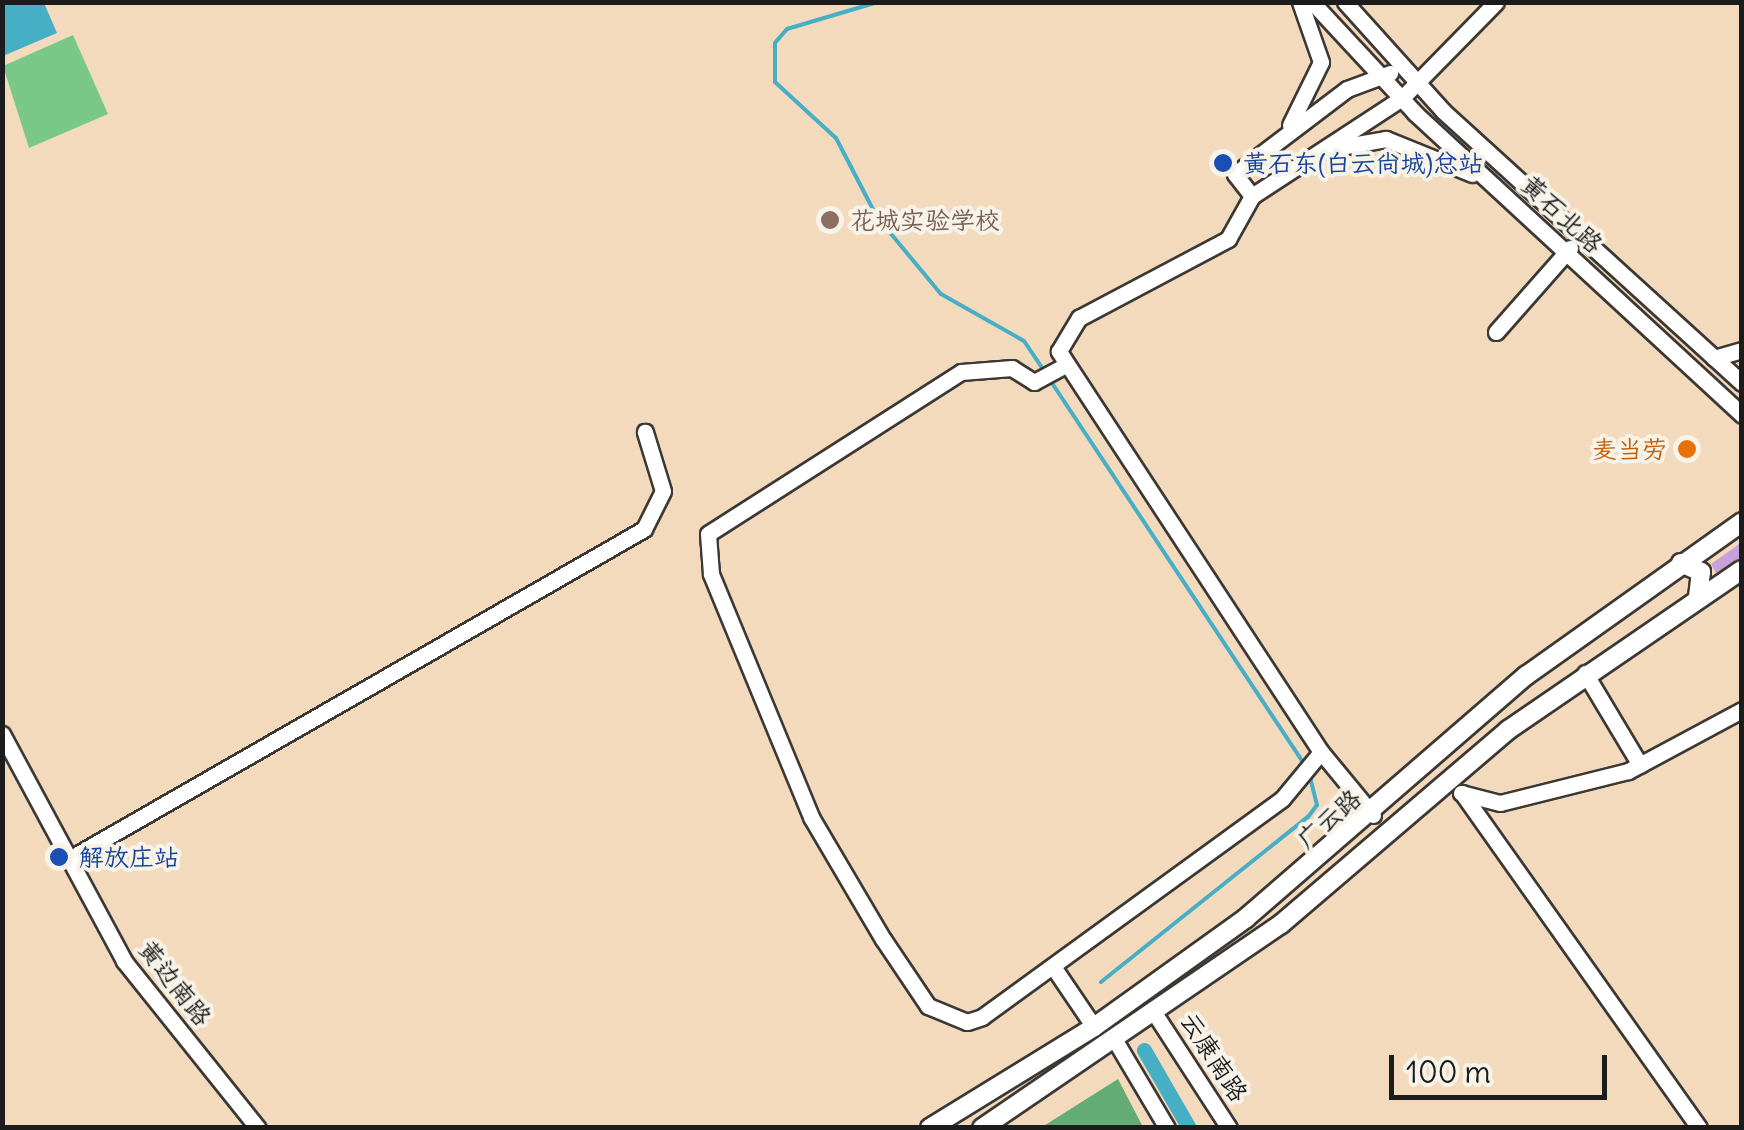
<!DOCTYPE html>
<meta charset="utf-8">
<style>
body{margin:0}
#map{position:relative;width:1744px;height:1130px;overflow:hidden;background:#f4dabd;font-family:Delius,"LXGW WenKai TC",sans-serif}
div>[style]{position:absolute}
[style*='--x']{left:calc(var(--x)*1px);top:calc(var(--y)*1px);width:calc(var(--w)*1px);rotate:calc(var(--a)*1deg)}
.green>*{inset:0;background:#7ac889}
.forest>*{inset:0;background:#63ac75}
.water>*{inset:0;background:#46afc5}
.stream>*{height:4px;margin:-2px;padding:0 2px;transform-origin:2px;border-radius:2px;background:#46afc5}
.canal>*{height:15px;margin:-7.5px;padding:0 7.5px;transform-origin:7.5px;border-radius:7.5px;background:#46afc5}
.building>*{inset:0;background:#caa0db}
.roads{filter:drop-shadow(2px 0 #3c3834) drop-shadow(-2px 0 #3c3834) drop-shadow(0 2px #3c3834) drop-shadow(0 -2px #3c3834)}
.minor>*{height:15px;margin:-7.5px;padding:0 7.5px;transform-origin:7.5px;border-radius:7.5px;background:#fff}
.major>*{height:18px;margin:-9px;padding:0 9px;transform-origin:9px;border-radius:9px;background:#fff}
.dots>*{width:28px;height:28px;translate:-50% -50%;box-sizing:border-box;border:5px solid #f7f3e8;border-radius:50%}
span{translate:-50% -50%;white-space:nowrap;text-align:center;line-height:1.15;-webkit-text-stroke:8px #f7f3e8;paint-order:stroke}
.transit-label{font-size:25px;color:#164399}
.left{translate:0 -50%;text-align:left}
.street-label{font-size:25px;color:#1c1c1c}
.education-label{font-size:25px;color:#785e54}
.food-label{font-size:25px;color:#c56008}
.right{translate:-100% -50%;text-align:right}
.frame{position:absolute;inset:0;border:5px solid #1c1c1c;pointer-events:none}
.scale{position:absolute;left:1389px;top:1055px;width:218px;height:45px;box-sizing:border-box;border:5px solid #1c1c1c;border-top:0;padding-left:12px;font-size:30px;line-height:35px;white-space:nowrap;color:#1c1c1c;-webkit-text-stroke:8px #f7f3e8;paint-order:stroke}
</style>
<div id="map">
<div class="green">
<i style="clip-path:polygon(73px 35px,108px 114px,29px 148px,3px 66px)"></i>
</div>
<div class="forest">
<i style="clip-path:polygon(1118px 1079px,1143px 1127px,1042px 1127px)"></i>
</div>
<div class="water">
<i style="clip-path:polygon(3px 2px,44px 3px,57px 33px,3px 56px)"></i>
</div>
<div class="stream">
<i style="--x:878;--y:2;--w:95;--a:163.5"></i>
<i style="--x:787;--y:29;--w:18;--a:131"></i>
<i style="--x:775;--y:43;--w:39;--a:90"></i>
<i style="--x:775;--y:82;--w:83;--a:42.6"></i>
<i style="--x:836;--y:138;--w:89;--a:62.6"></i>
<i style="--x:877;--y:217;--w:100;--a:50.3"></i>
<i style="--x:941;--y:294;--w:95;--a:29.5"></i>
<i style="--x:1024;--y:341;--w:34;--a:56"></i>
<i style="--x:1048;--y:377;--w:466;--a:56.5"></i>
<i style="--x:1101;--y:982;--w:265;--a:-38.6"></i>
<i style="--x:1308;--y:817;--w:15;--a:-53"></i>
<i style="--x:1317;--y:805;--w:32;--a:-104"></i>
</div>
<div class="canal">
<i style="--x:1144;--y:1050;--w:90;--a:60"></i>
</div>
<div class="building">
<i style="clip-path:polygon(1742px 542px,1742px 558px,1716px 573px,1711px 564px)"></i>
</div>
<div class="roads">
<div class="minor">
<i style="--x:1312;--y:2;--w:151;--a:47.1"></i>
<i style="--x:1415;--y:113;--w:445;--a:42.7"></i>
<i style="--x:1345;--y:2;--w:147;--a:48"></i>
<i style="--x:1443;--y:111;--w:404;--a:42.3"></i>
<i style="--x:1290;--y:125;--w:70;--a:-63.8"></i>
<i style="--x:1321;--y:62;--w:64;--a:-109.3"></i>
<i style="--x:1323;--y:150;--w:64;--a:-9.9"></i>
<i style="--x:1386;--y:139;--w:93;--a:22.1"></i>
<i style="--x:1252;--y:196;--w:28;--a:-128"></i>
<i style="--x:1235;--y:174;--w:141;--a:-37.2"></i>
<i style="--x:1347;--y:89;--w:46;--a:-20.4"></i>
<i style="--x:1496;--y:332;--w:112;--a:-48.6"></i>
<i style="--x:1714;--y:358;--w:29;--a:-16"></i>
<i style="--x:1062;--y:367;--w:32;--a:152"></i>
<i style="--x:1034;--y:382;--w:26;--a:-148"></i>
<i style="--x:1012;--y:368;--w:51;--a:175.5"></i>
<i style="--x:961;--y:372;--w:300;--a:147.4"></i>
<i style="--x:708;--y:534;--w:40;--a:85.7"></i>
<i style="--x:711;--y:574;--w:263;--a:67.6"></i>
<i style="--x:811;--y:817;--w:142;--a:59.5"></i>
<i style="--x:883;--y:939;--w:81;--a:56.1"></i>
<i style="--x:928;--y:1006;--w:42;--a:22.3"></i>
<i style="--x:967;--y:1022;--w:16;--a:-18"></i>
<i style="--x:982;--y:1017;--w:371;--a:-36"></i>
<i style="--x:1282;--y:799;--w:61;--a:-50.3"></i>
<i style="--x:1585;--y:673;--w:107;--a:59.1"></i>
<i style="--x:2;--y:734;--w:258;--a:61.7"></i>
<i style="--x:124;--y:961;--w:214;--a:51.3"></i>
<i style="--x:1461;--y:793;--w:40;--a:14.4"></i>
<i style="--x:1500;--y:803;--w:132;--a:-14"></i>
<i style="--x:1628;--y:771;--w:129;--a:-28.2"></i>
<i style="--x:1462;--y:793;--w:410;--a:54.7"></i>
<i style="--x:1373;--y:815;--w:82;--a:-129.5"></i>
<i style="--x:1321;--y:752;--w:479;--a:-123.2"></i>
<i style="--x:1059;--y:351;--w:39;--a:-59"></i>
<i style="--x:1079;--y:318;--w:169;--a:-27.9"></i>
<i style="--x:1228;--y:239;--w:49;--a:-60.8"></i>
<i style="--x:1252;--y:196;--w:179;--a:-33.2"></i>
<i style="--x:1402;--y:98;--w:134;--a:-45.6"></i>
<i style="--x:69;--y:859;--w:663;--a:-29.85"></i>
<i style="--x:644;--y:529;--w:42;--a:-63.4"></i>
<i style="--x:663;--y:491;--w:62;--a:-107"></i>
<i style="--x:1054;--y:968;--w:71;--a:55.9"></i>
<i style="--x:1155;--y:1014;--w:136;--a:57"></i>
<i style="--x:1116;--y:1042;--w:100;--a:59.3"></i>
</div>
<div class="major">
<i style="--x:1681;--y:563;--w:22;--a:24"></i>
<i style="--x:1701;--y:572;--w:26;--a:97"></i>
<i style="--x:930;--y:1128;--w:193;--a:-31.6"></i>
<i style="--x:1094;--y:1027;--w:187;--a:-35.6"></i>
<i style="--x:1246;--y:918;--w:371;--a:-40.9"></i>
<i style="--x:1527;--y:675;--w:264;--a:-35.4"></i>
<i style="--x:982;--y:1128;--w:362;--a:-34.3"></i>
<i style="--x:1281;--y:924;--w:299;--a:-40.5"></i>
<i style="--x:1508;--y:730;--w:283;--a:-34.4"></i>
</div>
</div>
<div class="dots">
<i style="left:1223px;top:163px;background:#1a4fb4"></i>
<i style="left:830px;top:220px;background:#8d6e63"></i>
<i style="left:1687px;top:449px;background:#e8710a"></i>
<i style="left:59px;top:857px;background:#1a4fb4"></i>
</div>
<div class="transit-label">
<span class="left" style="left:1243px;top:163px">黄石东(白云尚城)总站</span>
<span class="left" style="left:79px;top:857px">解放庄站</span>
</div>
<div class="street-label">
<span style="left:1562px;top:214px;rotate:43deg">黄石北路</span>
<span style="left:1329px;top:819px;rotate:-41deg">广云路</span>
<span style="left:175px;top:983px;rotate:52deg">黄边南路</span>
<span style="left:1214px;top:1057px;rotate:57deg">云康南路</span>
</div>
<div class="education-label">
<span class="left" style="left:850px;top:220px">花城实验学校</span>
</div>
<div class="food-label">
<span class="right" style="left:1667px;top:449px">麦当劳</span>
</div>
<div class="frame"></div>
<div class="scale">100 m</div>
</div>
